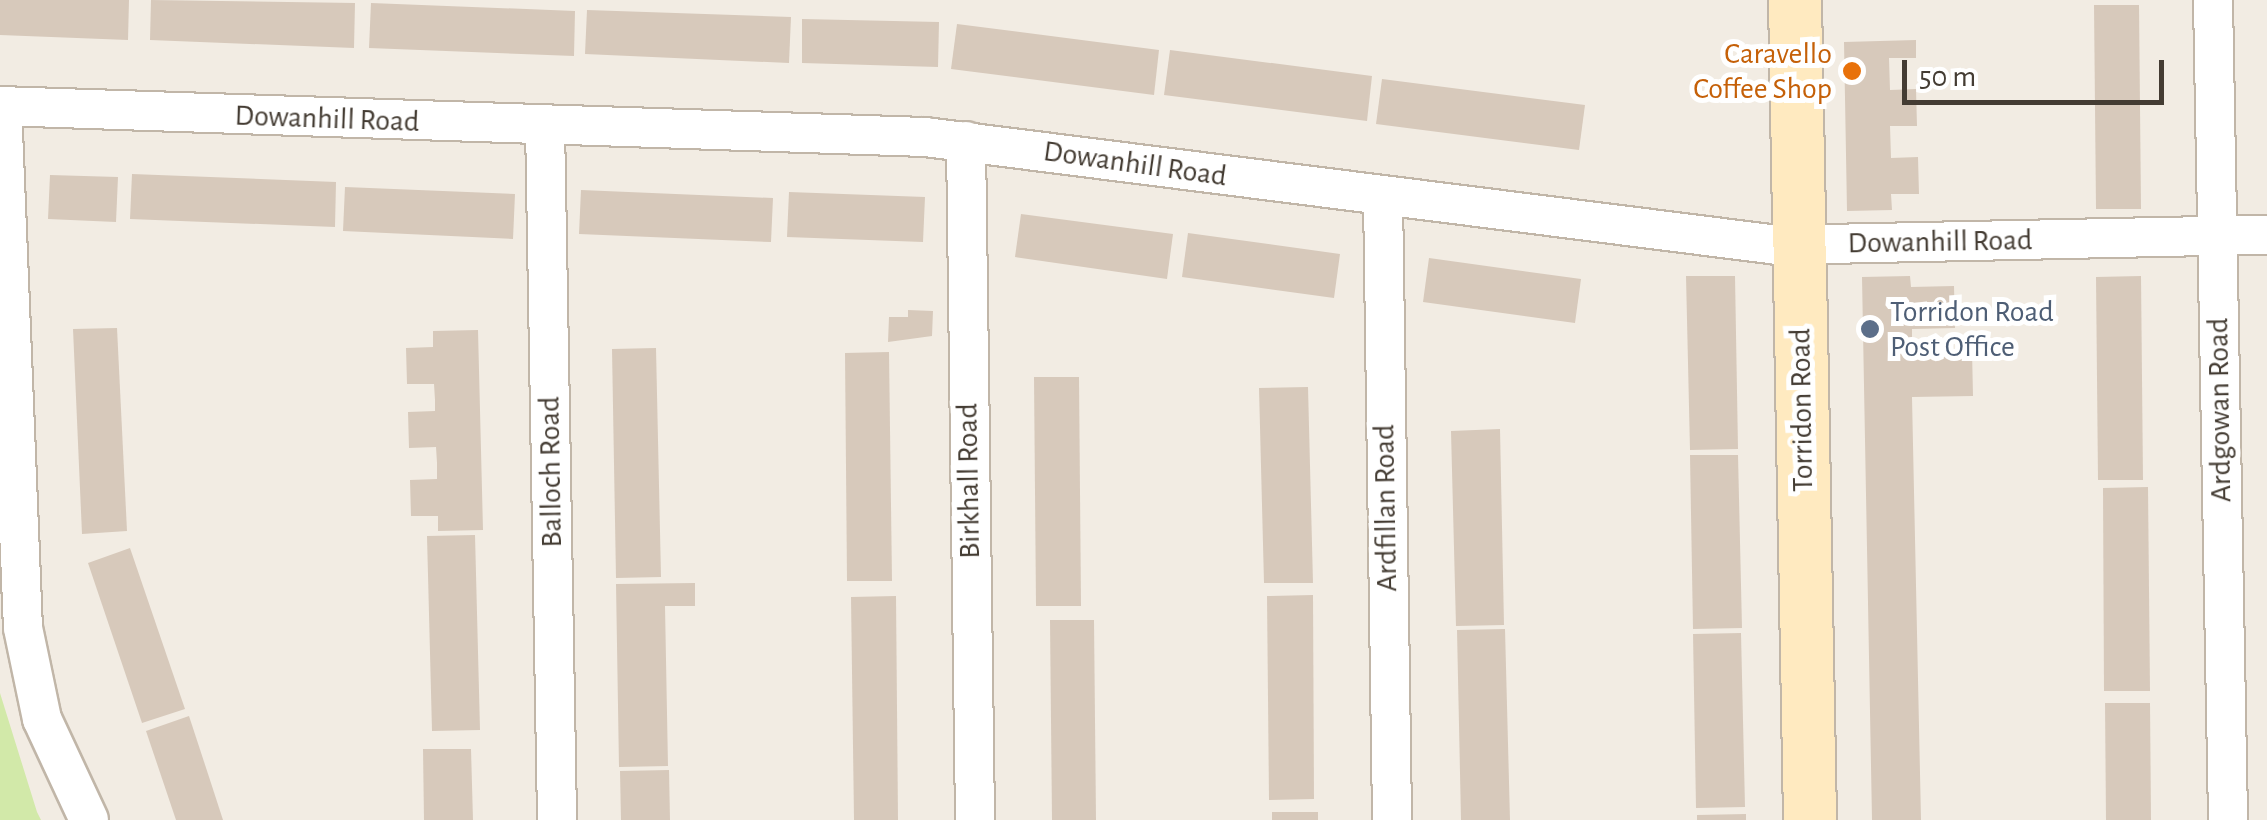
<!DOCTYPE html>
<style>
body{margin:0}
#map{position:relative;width:2267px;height:820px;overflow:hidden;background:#f2ece3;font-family:"Alegreya Sans",sans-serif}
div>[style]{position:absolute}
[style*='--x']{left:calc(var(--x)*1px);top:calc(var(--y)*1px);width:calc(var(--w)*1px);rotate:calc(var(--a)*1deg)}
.green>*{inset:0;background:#d2e9a9}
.building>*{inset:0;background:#d7c9bb}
.roads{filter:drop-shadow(2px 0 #c1b6a8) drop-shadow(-2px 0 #c1b6a8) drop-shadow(0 2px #c1b6a8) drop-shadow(0 -2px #c1b6a8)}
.street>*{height:38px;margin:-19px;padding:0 19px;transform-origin:19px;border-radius:19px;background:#fff}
.secondary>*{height:52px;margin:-26px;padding:0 26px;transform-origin:26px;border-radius:26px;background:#ffeac0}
.dots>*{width:28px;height:28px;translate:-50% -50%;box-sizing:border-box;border:5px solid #fff;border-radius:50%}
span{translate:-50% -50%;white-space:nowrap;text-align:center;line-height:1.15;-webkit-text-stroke:10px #fff;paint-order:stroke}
.food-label{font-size:30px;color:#c56008}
.right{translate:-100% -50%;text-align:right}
.street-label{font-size:30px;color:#443c33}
.service-label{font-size:30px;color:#4e5e75}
.left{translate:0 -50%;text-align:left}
.scale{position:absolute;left:1902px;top:60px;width:262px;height:45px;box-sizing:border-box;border:5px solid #443c33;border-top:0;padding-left:12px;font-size:30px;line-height:35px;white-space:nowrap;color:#443c33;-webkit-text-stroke:8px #fff;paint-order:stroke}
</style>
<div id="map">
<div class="green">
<i style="clip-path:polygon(0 693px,37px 812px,41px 820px,0 820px)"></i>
</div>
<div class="building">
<i style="clip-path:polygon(0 0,129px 0,128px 40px,0 35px)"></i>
<i style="clip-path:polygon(151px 0,355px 3px,354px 48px,150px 40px)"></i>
<i style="clip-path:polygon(371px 3px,575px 11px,574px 56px,369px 48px)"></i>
<i style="clip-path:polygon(2094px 5px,2139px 5px,2141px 209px,2096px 209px)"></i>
<i style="clip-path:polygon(587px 10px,791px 17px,789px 63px,585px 54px)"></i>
<i style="clip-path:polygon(802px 19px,939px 22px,938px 67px,802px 63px)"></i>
<i style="clip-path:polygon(957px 24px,1159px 50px,1154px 95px,951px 69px)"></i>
<i style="clip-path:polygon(1916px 40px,1916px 58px,1889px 58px,1890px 90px,1916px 89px,1917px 126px,1890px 126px,1891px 158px,1918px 157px,1919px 194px,1891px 194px,1892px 210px,1847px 211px,1844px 42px)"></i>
<i style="clip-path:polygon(1170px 50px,1372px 76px,1367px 121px,1164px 95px)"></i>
<i style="clip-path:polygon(1382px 79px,1585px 105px,1579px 150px,1376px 124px)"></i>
<i style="clip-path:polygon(132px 174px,336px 182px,335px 227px,130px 219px)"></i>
<i style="clip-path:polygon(50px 175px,118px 177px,116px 222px,48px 219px)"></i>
<i style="clip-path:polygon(345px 187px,515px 194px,513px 239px,343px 231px)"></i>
<i style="clip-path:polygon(581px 190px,773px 198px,771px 242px,579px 234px)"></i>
<i style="clip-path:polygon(789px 192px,925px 197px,923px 242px,787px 237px)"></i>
<i style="clip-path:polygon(1021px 214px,1173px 234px,1167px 279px,1015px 257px)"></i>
<i style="clip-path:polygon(1188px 233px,1340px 254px,1334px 298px,1182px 277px)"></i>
<i style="clip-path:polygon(1429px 258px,1581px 279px,1575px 323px,1423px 302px)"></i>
<i style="clip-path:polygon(1686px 276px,1735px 276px,1738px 449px,1690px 450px)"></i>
<i style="clip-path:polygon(1910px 276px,1911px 287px,1954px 286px,1955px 328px,1912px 329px,1912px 351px,1972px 350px,1973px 396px,1912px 397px,1921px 820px,1872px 820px,1862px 277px)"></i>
<i style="clip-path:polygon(2141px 276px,2143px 480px,2098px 480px,2096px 277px)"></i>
<i style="clip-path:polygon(908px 310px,933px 311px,932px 336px,888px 342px,889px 317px,908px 317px)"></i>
<i style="clip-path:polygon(117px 328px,127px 531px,82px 534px,73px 329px)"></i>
<i style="clip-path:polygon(478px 330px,483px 530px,438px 531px,438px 516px,411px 516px,410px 480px,437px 479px,437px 463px,436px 447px,409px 448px,408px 412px,435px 411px,435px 400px,434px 384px,407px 384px,406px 348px,433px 347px,433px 331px)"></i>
<i style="clip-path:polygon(656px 348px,661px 577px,616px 578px,612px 349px)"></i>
<i style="clip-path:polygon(889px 352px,892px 581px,847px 581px,845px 353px)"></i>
<i style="clip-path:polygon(1034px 377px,1079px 377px,1081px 606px,1036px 606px)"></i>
<i style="clip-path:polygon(1308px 387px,1313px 583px,1264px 583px,1259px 388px)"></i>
<i style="clip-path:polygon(1500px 429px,1504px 625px,1456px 626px,1451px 431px)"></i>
<i style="clip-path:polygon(1690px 455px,1738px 455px,1742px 628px,1693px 629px)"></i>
<i style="clip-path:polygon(2148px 487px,2150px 691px,2104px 691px,2103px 488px)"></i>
<i style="clip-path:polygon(475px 535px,480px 730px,432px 731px,427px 536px)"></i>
<i style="clip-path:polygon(130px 548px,185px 709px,142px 723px,88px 563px)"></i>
<i style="clip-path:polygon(695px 583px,695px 606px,665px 606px,668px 766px,619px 767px,616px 584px)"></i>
<i style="clip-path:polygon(1313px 595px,1314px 799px,1269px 800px,1267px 596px)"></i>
<i style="clip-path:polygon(896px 596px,898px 820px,854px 820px,851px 597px)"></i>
<i style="clip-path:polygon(1050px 620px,1094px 620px,1096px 820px,1052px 820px)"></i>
<i style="clip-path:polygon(1505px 629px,1510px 820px,1461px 820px,1457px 630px)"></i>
<i style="clip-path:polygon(1741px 633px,1745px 807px,1696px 808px,1693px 634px)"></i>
<i style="clip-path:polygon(2105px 703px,2150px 703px,2151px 820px,2106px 820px)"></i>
<i style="clip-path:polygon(189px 716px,210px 780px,223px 820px,176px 820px,146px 731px)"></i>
<i style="clip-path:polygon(423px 749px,471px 749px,473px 820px,424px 820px)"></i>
<i style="clip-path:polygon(669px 770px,670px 820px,621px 820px,620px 771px)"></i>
<i style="clip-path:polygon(1272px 812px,1318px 812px,1318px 820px,1272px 820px)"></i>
<i style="clip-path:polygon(1746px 814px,1746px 820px,1697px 820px,1697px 815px)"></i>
</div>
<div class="roads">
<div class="street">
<i style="--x:2213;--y:0;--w:820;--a:88.95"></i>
<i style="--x:0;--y:106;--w:926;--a:1.92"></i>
<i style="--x:925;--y:137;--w:860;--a:7.22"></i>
<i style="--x:1778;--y:245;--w:489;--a:-1.2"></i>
<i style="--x:2;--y:106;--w:522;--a:87.7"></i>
<i style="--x:23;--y:628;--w:93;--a:78.2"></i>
<i style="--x:42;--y:719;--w:111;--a:65"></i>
<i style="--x:545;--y:124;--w:696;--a:89.01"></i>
<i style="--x:966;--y:141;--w:679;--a:89.24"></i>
<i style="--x:1383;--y:196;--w:624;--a:89.17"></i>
</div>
<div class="secondary">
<i style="--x:1795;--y:0;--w:820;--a:88.95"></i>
</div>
</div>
<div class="dots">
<i style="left:1852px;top:71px;background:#e8710a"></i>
<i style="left:1870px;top:329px;background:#5c6f8a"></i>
</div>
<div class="food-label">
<span class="right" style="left:1832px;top:71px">Caravello<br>Coffee Shop</span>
</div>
<div class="street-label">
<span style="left:327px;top:119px;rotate:2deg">Dowanhill Road</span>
<span style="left:1135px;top:164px;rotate:8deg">Dowanhill Road</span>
<span style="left:1940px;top:242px;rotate:-1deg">Dowanhill Road</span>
<span style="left:1802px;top:410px;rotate:-91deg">Torridon Road</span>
<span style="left:2220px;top:410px;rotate:-91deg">Ardgowan Road</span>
<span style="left:551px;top:472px;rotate:-91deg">Balloch Road</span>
<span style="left:969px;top:481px;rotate:-91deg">Birkhall Road</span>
<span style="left:1386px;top:508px;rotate:-91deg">Ardfillan Road</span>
</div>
<div class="service-label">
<span class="left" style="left:1890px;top:329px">Torridon Road<br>Post Office</span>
</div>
<div class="scale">50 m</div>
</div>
